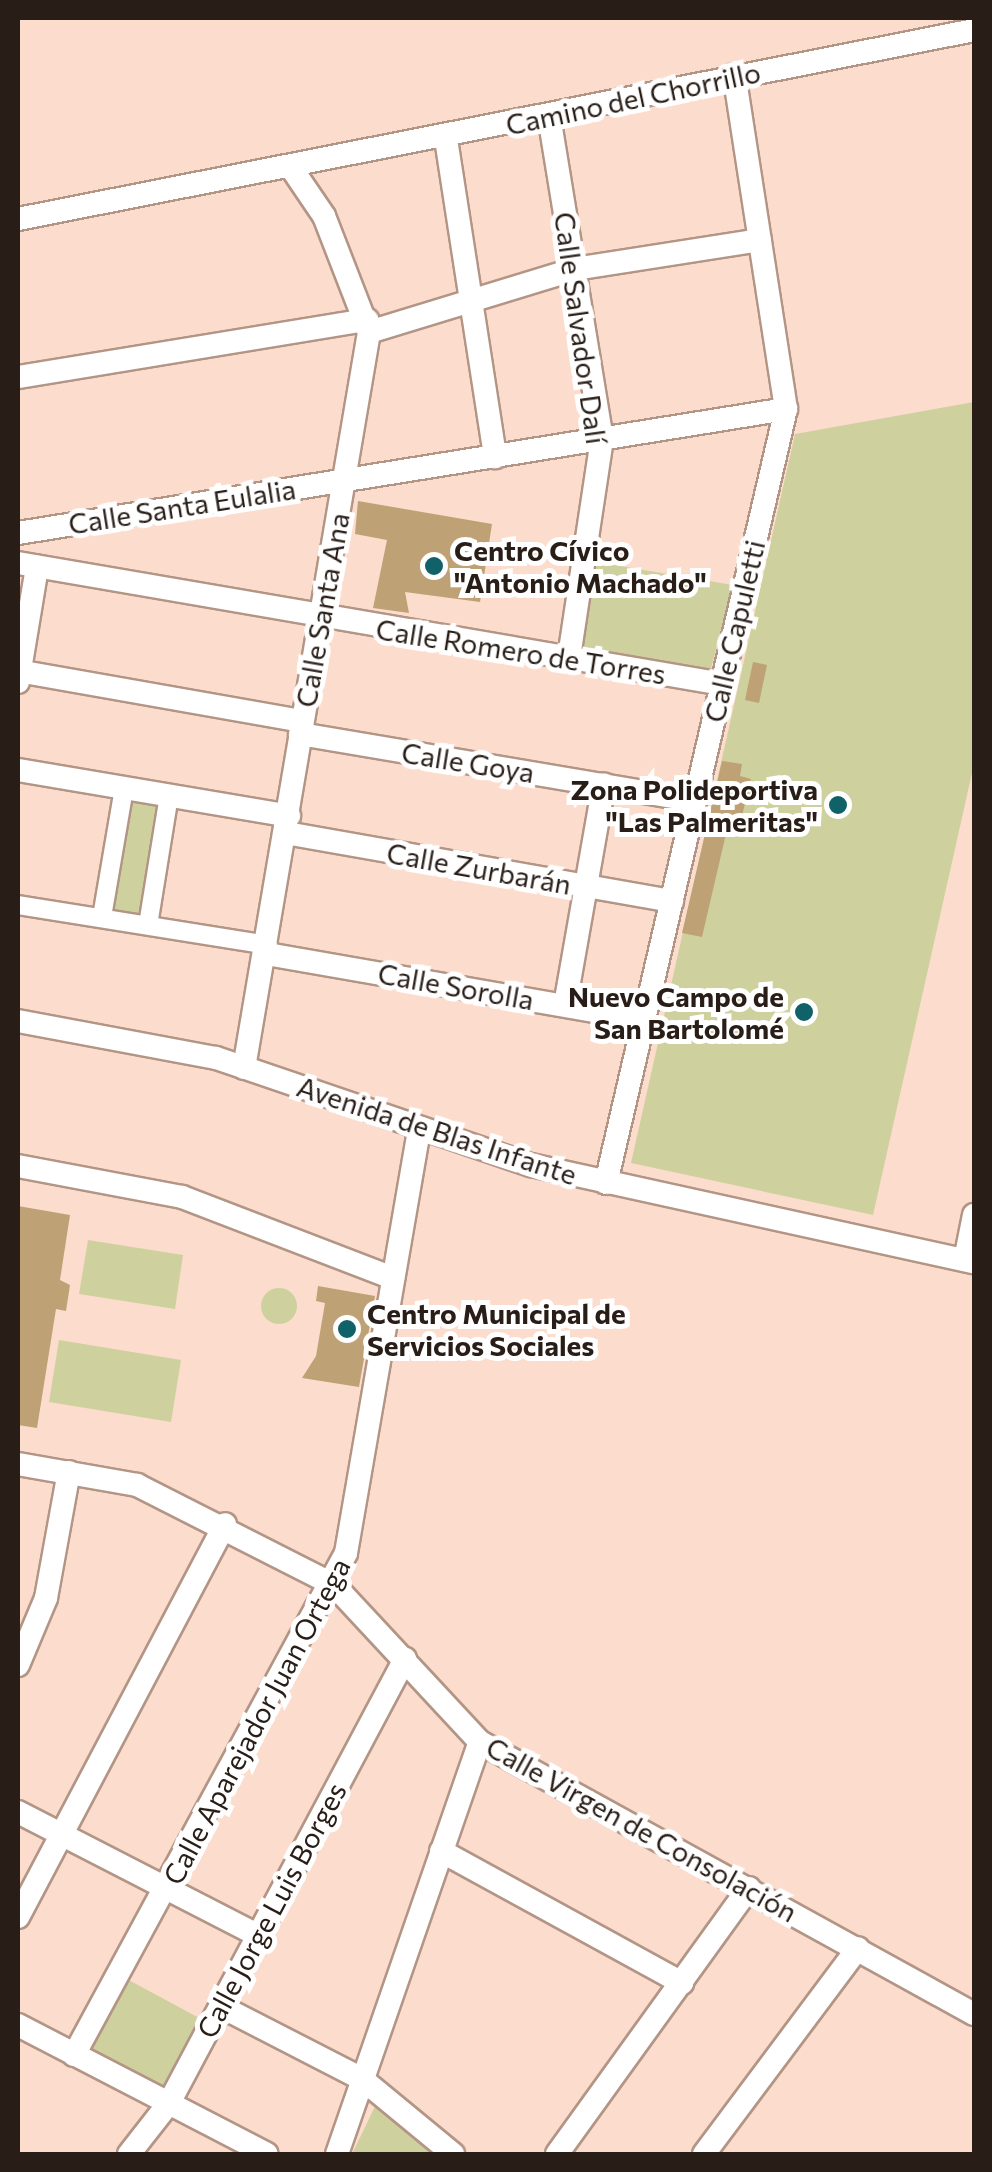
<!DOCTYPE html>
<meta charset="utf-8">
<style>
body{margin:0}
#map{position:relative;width:992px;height:2172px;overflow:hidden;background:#fcdccc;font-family:Commissioner,sans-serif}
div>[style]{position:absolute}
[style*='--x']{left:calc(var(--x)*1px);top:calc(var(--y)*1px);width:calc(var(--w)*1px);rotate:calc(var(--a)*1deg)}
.green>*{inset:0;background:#ced19e}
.round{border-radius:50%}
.building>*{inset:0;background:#bea275}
.roads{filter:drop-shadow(2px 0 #b39586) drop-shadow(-2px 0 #b39586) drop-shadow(0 2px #b39586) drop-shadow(0 -2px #b39586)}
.pedestrian>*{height:18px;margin:-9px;padding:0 9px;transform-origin:9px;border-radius:9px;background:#fff}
.minor>*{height:22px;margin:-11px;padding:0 11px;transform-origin:11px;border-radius:11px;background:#fff}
.dots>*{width:28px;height:28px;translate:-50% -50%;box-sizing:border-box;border:5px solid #fff;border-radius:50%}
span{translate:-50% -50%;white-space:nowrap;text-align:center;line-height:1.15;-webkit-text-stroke:10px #fff;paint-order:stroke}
.street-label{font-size:28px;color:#281d17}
.poi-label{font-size:28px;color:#281d17;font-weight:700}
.left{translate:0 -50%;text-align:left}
.right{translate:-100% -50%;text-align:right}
.frame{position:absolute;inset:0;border:20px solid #281d17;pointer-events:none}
</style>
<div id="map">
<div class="green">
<i style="clip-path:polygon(974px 402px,974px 764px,873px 1215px,631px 1163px,795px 434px)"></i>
<i style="clip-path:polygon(596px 562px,733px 585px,710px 672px,581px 649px)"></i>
<i style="clip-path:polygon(127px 799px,162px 805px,143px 918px,108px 912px)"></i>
<i style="clip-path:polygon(88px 1240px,183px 1255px,175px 1309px,79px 1294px)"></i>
<i class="round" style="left:261px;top:1288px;width:36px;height:36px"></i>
<i style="clip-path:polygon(59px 1340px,181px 1360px,171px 1422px,49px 1402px)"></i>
<i style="clip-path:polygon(125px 1978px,201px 2019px,164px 2093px,86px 2051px)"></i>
<i style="clip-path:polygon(378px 2100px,443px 2154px,352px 2154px)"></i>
</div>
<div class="building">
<i style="clip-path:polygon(358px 501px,492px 524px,480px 602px,405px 592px,409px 613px,373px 608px,387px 540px,355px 534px)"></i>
<i style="clip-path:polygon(753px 662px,767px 665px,759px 703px,745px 700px)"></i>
<i style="clip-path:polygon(722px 761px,742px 764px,740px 776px,751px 779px,740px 824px,729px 821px,702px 937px,682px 933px)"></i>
<i style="clip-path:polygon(18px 1206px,70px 1215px,60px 1280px,70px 1285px,66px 1311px,56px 1309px,37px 1428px,18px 1425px)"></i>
<i style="clip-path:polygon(318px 1286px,375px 1296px,359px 1387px,302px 1378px,316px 1356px,325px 1303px,316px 1301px)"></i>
</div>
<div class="roads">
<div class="pedestrian">
<i style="--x:18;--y:905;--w:253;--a:9.1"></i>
<i style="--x:102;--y:917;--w:131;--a:-80.3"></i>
<i style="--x:148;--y:925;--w:131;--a:-80.8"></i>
</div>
<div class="minor">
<i style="--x:549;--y:116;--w:327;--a:80.7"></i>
<i style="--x:602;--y:439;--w:221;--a:98.6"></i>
<i style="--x:446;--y:139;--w:322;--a:81.2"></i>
<i style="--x:18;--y:219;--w:975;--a:-11.18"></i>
<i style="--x:369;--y:332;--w:215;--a:-17"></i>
<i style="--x:575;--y:269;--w:187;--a:-8.9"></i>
<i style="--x:18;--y:377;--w:354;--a:-9.3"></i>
<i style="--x:18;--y:533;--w:778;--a:-9.17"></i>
<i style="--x:18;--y:563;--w:714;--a:9.75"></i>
<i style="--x:18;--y:671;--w:288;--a:10"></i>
<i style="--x:18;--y:682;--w:117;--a:-80.6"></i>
<i style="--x:300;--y:734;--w:401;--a:9.6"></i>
<i style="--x:18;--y:770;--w:275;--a:9.6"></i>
<i style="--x:286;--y:833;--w:392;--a:10"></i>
<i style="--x:267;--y:954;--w:383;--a:9.9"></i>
<i style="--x:565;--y:1005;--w:224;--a:-80"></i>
<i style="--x:18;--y:1021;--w:201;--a:10.6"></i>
<i style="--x:216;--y:1058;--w:333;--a:18.8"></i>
<i style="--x:531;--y:1165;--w:453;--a:12.4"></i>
<i style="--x:244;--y:1068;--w:747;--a:-80.36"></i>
<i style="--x:369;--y:332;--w:124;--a:-111.2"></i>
<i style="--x:324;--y:216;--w:57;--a:-124.2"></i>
<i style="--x:18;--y:1166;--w:167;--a:10.7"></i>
<i style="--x:182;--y:1197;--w:226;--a:21"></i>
<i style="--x:606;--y:1183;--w:795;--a:-76.91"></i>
<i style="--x:786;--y:409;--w:338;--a:-98.8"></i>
<i style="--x:965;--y:1260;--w:46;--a:-78.7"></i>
<i style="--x:18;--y:1464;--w:121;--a:10"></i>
<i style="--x:137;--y:1485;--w:221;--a:26.9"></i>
<i style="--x:334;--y:1585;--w:214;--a:47.1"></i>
<i style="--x:480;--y:1742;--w:564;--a:28.84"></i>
<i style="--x:18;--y:1665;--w:73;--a:-67.3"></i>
<i style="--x:46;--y:1598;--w:128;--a:-79.7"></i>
<i style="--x:18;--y:1812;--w:269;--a:27.2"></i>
<i style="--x:441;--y:1851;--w:275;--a:28.7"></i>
<i style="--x:18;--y:1917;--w:444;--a:-62.2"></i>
<i style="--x:220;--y:2006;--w:160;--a:27.2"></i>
<i style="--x:362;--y:2079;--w:118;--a:39.5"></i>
<i style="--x:18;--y:2025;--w:280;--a:27.4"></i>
<i style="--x:74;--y:2055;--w:571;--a:-61.55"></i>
<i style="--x:346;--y:1553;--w:430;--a:-80.2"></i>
<i style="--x:129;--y:2154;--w:65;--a:-51.9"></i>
<i style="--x:169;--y:2103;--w:503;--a:-62.01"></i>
<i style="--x:337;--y:2154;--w:436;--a:-70.9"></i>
<i style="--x:557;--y:2154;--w:328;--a:-54.2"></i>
<i style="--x:704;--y:2154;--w:257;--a:-53.2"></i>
</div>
</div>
<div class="dots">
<i style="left:434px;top:566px;background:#116168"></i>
<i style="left:838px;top:805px;background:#116168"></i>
<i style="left:804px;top:1012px;background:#116168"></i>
<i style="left:347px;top:1329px;background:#116168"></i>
</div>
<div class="street-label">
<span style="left:633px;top:98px;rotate:-12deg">Camino del Chorrillo</span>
<span style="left:581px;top:328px;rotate:82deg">Calle Salvador Dalí</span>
<span style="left:182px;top:506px;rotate:-9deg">Calle Santa Eulalia</span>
<span style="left:322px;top:610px;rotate:-80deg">Calle Santa Ana</span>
<span style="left:734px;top:631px;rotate:-77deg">Calle Capuletti</span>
<span style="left:521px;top:651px;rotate:9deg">Calle Romero de Torres</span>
<span style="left:468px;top:762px;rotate:9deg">Calle Goya</span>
<span style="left:479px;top:868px;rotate:10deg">Calle Zurbarán</span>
<span style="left:456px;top:986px;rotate:10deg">Calle Sorolla</span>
<span style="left:437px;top:1130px;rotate:18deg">Avenida de Blas Infante</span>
<span style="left:256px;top:1721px;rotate:-62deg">Calle Aparejador Juan Ortega</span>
<span style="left:642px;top:1829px;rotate:29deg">Calle Virgen de Consolación</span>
<span style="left:271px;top:1910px;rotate:-62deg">Calle Jorge Luis Borges</span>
</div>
<div class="poi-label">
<span class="left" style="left:454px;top:566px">Centro Cívico<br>"Antonio Machado"</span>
<span class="right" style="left:818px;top:805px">Zona Polideportiva<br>"Las Palmeritas"</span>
<span class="right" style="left:784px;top:1012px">Nuevo Campo de<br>San Bartolomé</span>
<span class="left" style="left:367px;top:1329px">Centro Municipal de<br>Servicios Sociales</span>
</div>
<div class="frame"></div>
</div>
